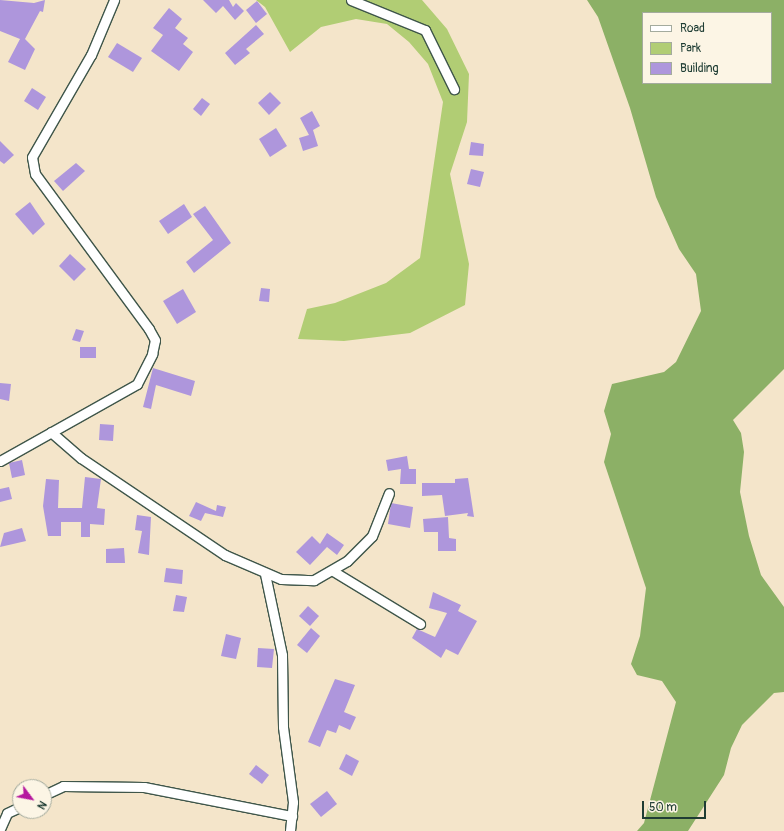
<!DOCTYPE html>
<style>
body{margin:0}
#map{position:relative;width:784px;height:831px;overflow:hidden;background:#f4e5ca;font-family:Pangolin,sans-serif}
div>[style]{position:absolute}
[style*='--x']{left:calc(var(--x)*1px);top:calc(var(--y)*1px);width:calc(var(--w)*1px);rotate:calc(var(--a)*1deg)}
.green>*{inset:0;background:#b1cd74}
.forest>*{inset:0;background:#8cb066}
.building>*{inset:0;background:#ae96dc}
.roads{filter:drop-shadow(1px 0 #3f564a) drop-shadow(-1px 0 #3f564a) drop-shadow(0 1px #3f564a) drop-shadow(0 -1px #3f564a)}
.street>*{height:9px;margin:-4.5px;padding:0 4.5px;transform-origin:4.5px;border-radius:4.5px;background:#fff}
span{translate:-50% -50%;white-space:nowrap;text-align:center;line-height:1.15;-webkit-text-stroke:3px #fcf5e5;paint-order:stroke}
.legend{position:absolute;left:642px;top:12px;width:130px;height:72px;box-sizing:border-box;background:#fcf5e5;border:1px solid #a4ab9e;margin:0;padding:5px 7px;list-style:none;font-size:12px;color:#1f3d34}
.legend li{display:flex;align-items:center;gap:8px;height:20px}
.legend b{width:20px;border:1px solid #a4ab9e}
.north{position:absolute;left:12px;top:779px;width:40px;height:40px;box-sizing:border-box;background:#fcf5e5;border:1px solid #a4ab9e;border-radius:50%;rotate:122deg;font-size:11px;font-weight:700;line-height:16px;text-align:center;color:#1f3d34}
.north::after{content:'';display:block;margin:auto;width:14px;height:18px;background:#b5179e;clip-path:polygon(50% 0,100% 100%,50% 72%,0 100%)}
.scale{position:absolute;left:642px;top:801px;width:64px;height:18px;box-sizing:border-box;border:2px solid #1f3d34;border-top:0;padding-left:5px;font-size:12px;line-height:14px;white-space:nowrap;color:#1f3d34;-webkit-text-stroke:3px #fcf5e5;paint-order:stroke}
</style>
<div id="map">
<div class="green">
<i style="clip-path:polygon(256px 0,422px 0,447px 29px,469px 74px,467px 122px,450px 174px,469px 264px,465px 305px,410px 333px,344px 341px,298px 339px,307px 309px,335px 303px,386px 283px,420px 258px,443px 102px,428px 64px,409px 42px,387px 24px,356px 19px,321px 27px,290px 52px,265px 7px)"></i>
</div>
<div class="forest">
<i style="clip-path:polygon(evenodd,587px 0,784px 0,784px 369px,733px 420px,741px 433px,744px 452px,740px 492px,749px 536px,761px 575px,784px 607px,784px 692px,774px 693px,742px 725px,731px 748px,724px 775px,688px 831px,637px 831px,644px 823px,676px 702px,662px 681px,637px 675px,631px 664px,640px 636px,646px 588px,604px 462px,611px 434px,604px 411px,612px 384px,664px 372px,676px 362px,701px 311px,696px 274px,679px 249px,656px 197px,630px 108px,598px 17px,587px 0,643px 13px,771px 13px,771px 83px,643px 83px,643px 13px)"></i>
</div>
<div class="building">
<i style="clip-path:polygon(0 0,34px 3px,45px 0,43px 12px,40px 11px,25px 39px,35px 49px,25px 70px,8px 62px,20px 39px,0 31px)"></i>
<i style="clip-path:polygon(203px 0,229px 0,233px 7px,236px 3px,244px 11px,235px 20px,223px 6px,216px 13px)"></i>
<i style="clip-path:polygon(257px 1px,267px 14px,256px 23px,246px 10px)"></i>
<i style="clip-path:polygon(169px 8px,182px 19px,175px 28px,188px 38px,183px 44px,193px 52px,179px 71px,151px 51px,163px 35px,153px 28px)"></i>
<i style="clip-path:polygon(256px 25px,264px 34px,246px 49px,250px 53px,235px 65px,225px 53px)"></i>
<i style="clip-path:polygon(117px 43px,142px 58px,133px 72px,108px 57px)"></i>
<i style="clip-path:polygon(32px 88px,46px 97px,38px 110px,24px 101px)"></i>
<i style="clip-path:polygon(270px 92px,281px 103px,269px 115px,258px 103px)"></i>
<i style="clip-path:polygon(202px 98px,210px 104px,201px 116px,193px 109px)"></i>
<i style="clip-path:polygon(312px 111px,320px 126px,313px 130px,318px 146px,303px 151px,299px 138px,309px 135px,300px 118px)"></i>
<i style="clip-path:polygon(276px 128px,287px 146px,270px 157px,259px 139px)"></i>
<i style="clip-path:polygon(0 141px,14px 155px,4px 164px,0 161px)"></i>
<i style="clip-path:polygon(471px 142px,484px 144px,483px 156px,469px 155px)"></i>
<i style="clip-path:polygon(76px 163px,85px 171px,63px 191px,54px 181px)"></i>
<i style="clip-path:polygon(471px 169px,484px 172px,480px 187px,467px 184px)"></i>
<i style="clip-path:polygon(30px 202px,45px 224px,33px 235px,15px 214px)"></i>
<i style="clip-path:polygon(184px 204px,192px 217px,168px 234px,159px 221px)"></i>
<i style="clip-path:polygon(205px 206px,231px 243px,194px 273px,186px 262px,213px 240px,193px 214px)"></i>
<i style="clip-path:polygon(70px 254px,86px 269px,74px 281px,59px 266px)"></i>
<i style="clip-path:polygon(261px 288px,270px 289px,269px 302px,259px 301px)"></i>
<i style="clip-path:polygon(183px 289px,196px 312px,177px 324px,163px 301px)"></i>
<i style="clip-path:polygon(76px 329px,84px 331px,80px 342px,72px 340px)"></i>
<i style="clip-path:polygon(80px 347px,96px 347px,96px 358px,80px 358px)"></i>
<i style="clip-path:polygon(153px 368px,195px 381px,191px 396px,156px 385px,151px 409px,143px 407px)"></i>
<i style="clip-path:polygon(0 383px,11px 384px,9px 401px,0 399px)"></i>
<i style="clip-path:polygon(100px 424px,114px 425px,113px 441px,99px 440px)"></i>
<i style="clip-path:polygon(407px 456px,409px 469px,416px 469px,416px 484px,400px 484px,401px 469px,388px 471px,386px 460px)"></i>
<i style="clip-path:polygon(22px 460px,25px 475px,12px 478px,9px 463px)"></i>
<i style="clip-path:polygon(85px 477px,101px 479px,97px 508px,105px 509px,104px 525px,90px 524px,90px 537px,81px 537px,81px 522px,61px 522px,61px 536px,48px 536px,43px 506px,46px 479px,59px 480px,58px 508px,82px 508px)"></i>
<i style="clip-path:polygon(468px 478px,474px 517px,467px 516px,468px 513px,445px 516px,442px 495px,422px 496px,422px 483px,455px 483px,455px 479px)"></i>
<i style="clip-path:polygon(9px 487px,12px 499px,0 502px,0 489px)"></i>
<i style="clip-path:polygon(196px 502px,216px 511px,217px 505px,226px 507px,223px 517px,205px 513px,201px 521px,189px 516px)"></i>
<i style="clip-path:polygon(391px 503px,413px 507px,410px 528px,388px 524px)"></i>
<i style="clip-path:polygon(137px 515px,151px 517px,149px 555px,138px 553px,142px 531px,135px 530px)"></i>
<i style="clip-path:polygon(448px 517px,449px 538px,456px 539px,456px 551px,438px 551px,438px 532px,424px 532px,423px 519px)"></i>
<i style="clip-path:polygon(22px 528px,26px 541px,0 547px,4px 533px)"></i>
<i style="clip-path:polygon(327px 533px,344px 545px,337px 555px,327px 547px,310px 565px,296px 552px,312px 536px,320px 544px)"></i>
<i style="clip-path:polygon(124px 548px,125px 563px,106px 563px,106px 549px)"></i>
<i style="clip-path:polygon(166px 568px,183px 570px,182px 584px,164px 582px)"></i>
<i style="clip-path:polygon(433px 592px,461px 605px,458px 611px,477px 621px,458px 655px,446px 649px,441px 658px,412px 638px,417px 629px,435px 637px,447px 613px,429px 608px)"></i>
<i style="clip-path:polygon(176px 595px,187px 597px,184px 612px,173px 611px)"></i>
<i style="clip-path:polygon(308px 606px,319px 616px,310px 626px,299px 616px)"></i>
<i style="clip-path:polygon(311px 628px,320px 636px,307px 653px,297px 645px)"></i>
<i style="clip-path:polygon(226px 634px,241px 638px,236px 659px,221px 656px)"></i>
<i style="clip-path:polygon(258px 648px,274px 649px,272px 668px,257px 667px)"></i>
<i style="clip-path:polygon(335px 679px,355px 685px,344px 712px,356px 717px,350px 730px,339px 725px,336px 733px,327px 730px,320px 747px,308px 742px)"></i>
<i style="clip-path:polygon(346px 754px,359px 761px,352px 776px,339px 769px)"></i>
<i style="clip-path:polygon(256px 765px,269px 775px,262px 784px,249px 774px)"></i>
<i style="clip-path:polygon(327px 791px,337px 804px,321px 817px,310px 804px)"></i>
</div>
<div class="roads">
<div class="street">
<i style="--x:351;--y:0;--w:80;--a:22.1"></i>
<i style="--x:425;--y:30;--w:66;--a:63.8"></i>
<i style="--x:51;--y:432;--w:40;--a:41"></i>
<i style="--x:81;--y:458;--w:174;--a:34"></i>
<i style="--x:225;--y:555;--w:61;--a:23.2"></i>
<i style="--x:281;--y:579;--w:33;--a:2"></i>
<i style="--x:314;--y:580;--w:38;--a:-30"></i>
<i style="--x:347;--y:561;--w:35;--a:-45"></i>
<i style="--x:372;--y:536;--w:46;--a:-68.4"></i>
<i style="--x:0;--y:461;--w:157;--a:-29.3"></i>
<i style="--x:137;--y:384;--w:34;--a:-63"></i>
<i style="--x:152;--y:354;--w:14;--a:-78"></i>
<i style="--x:155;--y:340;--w:13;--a:-119"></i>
<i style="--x:149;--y:329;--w:192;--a:-126.3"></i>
<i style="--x:35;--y:174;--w:17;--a:-100"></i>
<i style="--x:32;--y:157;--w:118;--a:-60"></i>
<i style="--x:91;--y:55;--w:60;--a:-67.3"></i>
<i style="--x:333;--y:571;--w:102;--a:31.3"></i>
<i style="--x:265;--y:574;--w:83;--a:78.1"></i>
<i style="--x:282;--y:655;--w:72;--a:89.2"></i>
<i style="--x:283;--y:727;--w:76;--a:82.4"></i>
<i style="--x:293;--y:802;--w:29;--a:96"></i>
<i style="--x:44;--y:795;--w:21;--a:-25"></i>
<i style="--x:63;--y:786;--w:81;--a:0.7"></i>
<i style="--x:144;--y:787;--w:151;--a:11.1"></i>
<i style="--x:0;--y:829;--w:17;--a:-66"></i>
<i style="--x:7;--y:813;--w:14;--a:-25"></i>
</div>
</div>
<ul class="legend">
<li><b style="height:5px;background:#fff"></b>Road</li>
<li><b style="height:11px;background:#b1cd74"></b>Park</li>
<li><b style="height:11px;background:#ae96dc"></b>Building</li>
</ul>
<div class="north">N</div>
<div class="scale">50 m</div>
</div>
